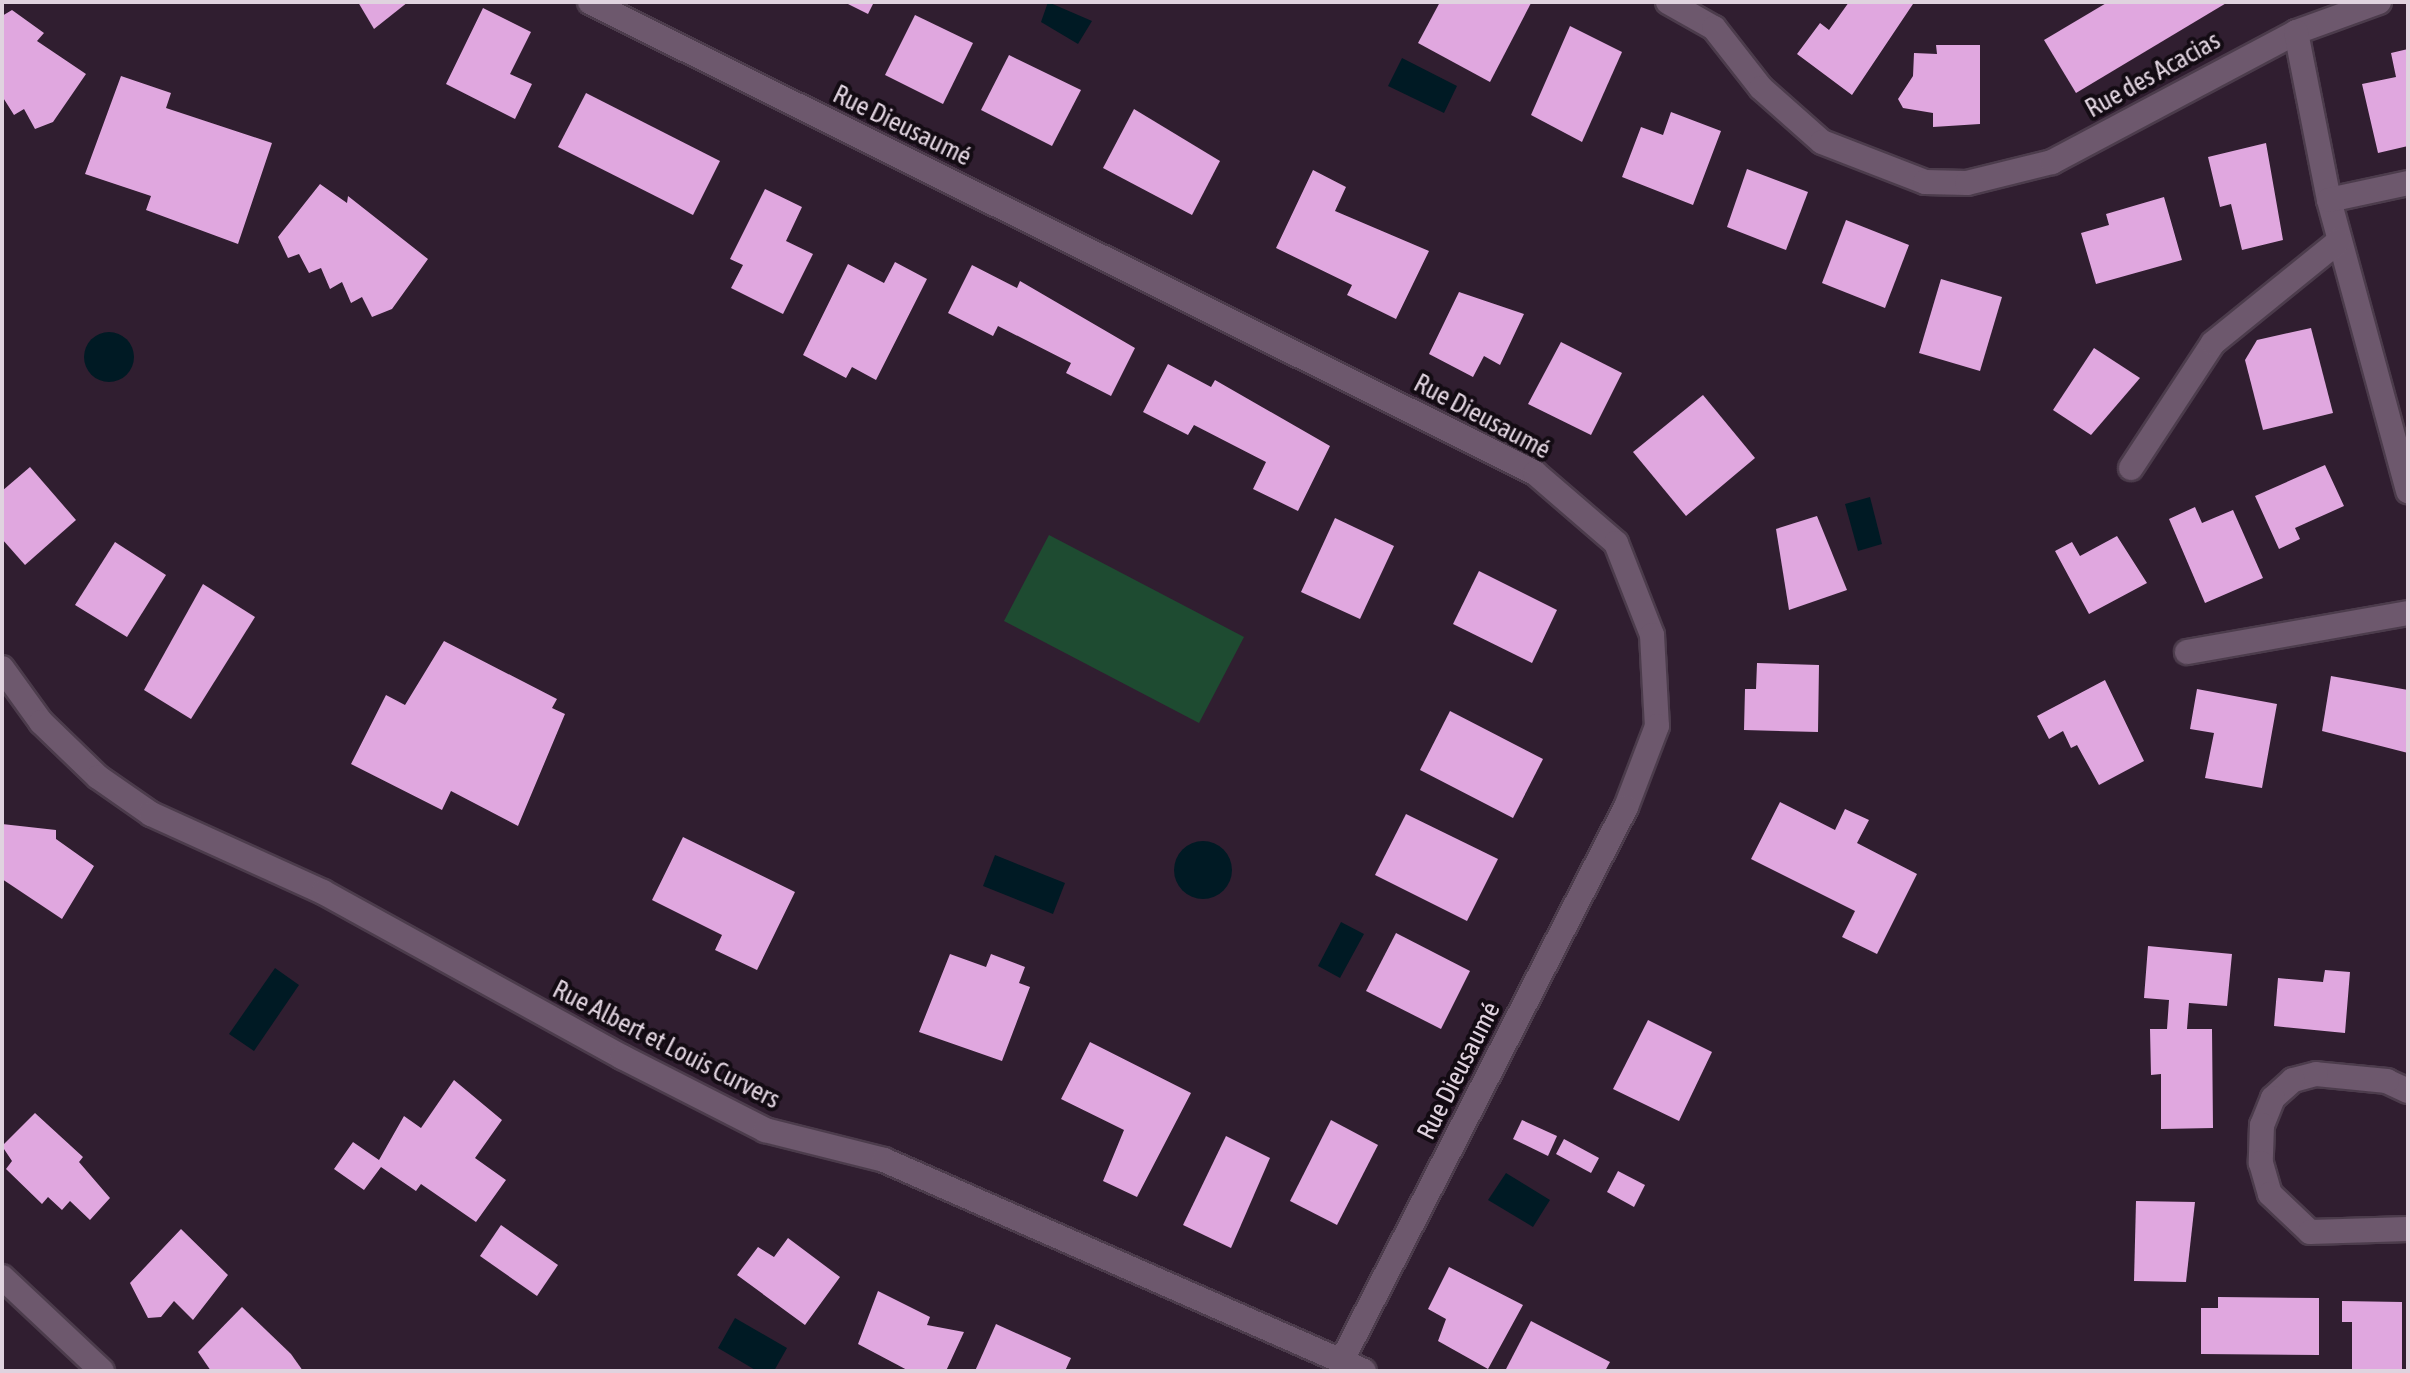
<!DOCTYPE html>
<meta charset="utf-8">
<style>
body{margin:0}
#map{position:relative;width:2410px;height:1373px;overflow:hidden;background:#301e30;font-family:"Asap Condensed",sans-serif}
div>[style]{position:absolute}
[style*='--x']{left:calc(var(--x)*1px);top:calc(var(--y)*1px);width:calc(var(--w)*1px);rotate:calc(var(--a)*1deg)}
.green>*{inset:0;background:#1e4b31}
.water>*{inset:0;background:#001a24}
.round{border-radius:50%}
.building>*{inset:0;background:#e0a7df}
.roads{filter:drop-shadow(2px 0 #4c3c4c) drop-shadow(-2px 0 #4c3c4c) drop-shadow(0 2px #4c3c4c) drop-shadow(0 -2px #4c3c4c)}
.minor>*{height:24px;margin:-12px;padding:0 12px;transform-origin:12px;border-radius:12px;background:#6d586d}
span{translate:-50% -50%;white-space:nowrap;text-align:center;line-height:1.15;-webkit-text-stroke:8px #130b13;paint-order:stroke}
.street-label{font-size:26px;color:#e0d3df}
.frame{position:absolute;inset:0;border:4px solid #e0d3df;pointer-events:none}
</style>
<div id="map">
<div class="green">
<i style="clip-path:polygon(1049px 535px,1244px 637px,1199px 723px,1004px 621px)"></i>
</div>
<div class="water">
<i style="clip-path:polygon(1048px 2px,1092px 21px,1078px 44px,1041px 22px)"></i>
<i style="clip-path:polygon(1402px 58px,1457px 86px,1444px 113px,1388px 86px)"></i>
<i class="round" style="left:84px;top:332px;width:50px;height:50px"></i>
<i style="clip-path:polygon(1870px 497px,1882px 544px,1858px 551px,1845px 504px)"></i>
<i class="round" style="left:1174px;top:841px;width:58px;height:58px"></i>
<i style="clip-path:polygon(995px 855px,1065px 883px,1053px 914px,983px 886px)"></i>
<i style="clip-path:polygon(1341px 922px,1364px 934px,1340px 978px,1318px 966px)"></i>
<i style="clip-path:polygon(275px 968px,299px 985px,254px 1051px,229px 1034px)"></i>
<i style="clip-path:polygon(1506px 1173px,1550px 1200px,1533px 1227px,1488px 1200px)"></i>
<i style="clip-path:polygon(735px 1318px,787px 1348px,774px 1371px,757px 1371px,718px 1348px)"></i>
</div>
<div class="building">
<i style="clip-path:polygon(358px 2px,408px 2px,374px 29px)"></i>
<i style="clip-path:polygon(844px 2px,874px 2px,868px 14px)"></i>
<i style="clip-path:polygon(1440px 2px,1531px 3px,1490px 82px,1418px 43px)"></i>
<i style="clip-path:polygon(1849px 2px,1913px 4px,1852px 95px,1797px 54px,1820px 23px,1829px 30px)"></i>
<i style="clip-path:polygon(2108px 2px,2228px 2px,2076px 93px,2044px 40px)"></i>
<i style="clip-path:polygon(483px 8px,531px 32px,510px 74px,532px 84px,515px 119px,446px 84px)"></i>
<i style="clip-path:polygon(12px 10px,44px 33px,37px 41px,86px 74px,53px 122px,35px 129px,24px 109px,14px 115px,2px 96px,2px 16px)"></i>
<i style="clip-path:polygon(915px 15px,973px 43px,943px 104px,885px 75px)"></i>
<i style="clip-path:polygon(1570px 26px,1622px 52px,1582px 142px,1531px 115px)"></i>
<i style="clip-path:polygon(1936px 45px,1980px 45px,1980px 124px,1933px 127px,1933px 113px,1903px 108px,1898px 99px,1913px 76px,1914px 53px,1937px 54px)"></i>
<i style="clip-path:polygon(2408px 49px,2408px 146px,2378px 153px,2362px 84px,2396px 77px,2391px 53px)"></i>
<i style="clip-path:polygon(1009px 55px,1081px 90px,1052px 146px,981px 110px)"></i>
<i style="clip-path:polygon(121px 76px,171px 93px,166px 108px,272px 143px,238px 244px,146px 210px,151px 196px,85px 174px)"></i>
<i style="clip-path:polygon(586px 93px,720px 161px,693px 215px,558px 147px)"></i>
<i style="clip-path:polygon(1134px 109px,1220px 161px,1192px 215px,1103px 168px)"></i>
<i style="clip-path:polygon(1671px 112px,1721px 131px,1693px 205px,1622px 177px,1641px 127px,1663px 135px)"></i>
<i style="clip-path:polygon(2266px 143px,2283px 240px,2242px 250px,2231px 204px,2220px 207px,2208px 157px)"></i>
<i style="clip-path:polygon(1747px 169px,1808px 192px,1786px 250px,1727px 227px)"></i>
<i style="clip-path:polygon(1313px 170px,1346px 187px,1335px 211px,1429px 251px,1396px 319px,1347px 295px,1352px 285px,1276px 248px)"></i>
<i style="clip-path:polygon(320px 184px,347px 203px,348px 196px,428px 259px,392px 309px,372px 317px,362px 297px,351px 303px,342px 282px,330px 289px,321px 268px,309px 273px,299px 254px,288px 258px,278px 237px)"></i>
<i style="clip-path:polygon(765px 189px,802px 207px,786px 241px,813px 254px,783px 314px,731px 288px,743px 265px,730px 259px)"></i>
<i style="clip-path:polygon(2164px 197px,2182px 260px,2096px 284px,2081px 233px,2109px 225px,2106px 214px)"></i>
<i style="clip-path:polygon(1846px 220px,1909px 245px,1885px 308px,1822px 283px)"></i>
<i style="clip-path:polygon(895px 262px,927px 279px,876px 380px,852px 367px,846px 378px,803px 355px,848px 264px,884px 283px)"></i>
<i style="clip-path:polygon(972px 265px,1017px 288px,1020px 281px,1135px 348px,1111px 396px,1066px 373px,1071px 363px,998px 326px,993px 336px,948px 313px)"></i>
<i style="clip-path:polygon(1941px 279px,2002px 297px,1980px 371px,1919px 353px)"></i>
<i style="clip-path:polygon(1459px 292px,1524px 314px,1500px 365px,1484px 356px,1473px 377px,1429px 354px)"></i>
<i style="clip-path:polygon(2311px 328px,2333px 413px,2263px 430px,2245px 360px,2257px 340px)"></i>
<i style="clip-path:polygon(1561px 342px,1622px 373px,1591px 435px,1528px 404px)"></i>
<i style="clip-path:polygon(2094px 348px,2140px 378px,2091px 435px,2053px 410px)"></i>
<i style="clip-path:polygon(1168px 364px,1211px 387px,1215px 380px,1330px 446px,1298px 511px,1253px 489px,1266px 462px,1194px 425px,1188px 435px,1143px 412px)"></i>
<i style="clip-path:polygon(1703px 395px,1755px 458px,1686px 516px,1633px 452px)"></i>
<i style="clip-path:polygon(2325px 465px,2344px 506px,2295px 528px,2300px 539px,2279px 549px,2255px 496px)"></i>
<i style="clip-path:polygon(30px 467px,76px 520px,25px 565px,2px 539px,2px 491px)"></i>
<i style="clip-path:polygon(2195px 507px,2202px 523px,2233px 510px,2263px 578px,2205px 603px,2169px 519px)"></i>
<i style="clip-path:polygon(1817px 516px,1847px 590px,1789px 610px,1776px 529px)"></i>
<i style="clip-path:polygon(1335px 518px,1394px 546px,1360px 619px,1301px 592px)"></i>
<i style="clip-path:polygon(2117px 536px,2147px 583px,2089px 614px,2055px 551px,2072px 542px,2080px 556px)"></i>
<i style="clip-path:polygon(115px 542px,166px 575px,127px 637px,75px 605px)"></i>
<i style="clip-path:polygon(1479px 571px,1557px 610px,1532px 663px,1453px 624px)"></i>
<i style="clip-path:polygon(203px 584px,255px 617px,191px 719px,144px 690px)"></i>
<i style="clip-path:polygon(444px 641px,557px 699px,552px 708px,565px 714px,518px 826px,451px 791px,442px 810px,351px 764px,386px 695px,405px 705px)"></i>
<i style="clip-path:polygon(1757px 663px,1819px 665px,1818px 732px,1744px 730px,1745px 689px,1756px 689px)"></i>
<i style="clip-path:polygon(2331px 676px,2408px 690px,2408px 753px,2322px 731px)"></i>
<i style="clip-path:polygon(2105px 680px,2144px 761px,2099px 785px,2077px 745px,2071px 748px,2063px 731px,2049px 739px,2037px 716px)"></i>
<i style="clip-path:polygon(2197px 689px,2277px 704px,2262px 788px,2205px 778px,2214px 733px,2190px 729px)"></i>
<i style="clip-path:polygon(1450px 711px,1543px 759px,1513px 818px,1420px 770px)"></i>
<i style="clip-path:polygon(1780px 802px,1835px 830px,1845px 809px,1869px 820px,1857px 843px,1917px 874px,1877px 954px,1842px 937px,1855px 911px,1751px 859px)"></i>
<i style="clip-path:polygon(1406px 814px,1498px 859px,1467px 921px,1375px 875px)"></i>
<i style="clip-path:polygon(2px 824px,56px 830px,56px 839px,94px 866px,62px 919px,2px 879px)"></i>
<i style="clip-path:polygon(683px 837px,795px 892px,757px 970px,715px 950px,722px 935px,652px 900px)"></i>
<i style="clip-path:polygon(1396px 933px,1470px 971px,1441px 1029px,1366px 991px)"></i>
<i style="clip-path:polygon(2148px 946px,2232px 954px,2227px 1006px,2189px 1003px,2187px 1029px,2212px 1029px,2213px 1128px,2161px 1129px,2161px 1074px,2151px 1075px,2150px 1029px,2167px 1029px,2169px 1000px,2144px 998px)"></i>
<i style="clip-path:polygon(950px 954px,986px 967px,991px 954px,1025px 967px,1019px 983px,1030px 987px,1002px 1061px,919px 1032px)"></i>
<i style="clip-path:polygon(2325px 970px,2350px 972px,2345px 1033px,2274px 1026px,2278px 978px,2323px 982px)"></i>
<i style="clip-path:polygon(1648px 1020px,1712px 1052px,1679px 1121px,1613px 1089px)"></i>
<i style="clip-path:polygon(1090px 1042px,1191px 1093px,1137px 1197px,1103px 1181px,1124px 1130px,1061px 1099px)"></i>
<i style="clip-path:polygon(454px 1080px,502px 1120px,475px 1158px,506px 1180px,476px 1222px,421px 1184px,416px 1191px,381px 1167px,364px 1190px,334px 1169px,353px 1142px,379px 1160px,404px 1116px,421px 1128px)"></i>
<i style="clip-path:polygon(35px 1113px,83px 1157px,79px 1162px,110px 1198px,90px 1220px,70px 1201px,62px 1210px,48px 1197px,42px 1204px,6px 1169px,12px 1161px,2px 1146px)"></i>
<i style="clip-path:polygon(1331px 1120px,1378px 1145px,1337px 1225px,1290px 1201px)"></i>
<i style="clip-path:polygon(1522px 1120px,1557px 1136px,1548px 1156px,1513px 1139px)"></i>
<i style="clip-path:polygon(1226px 1136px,1270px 1158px,1231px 1248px,1183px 1225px)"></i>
<i style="clip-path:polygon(1564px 1139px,1599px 1158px,1591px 1173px,1556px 1154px)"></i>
<i style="clip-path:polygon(1618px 1171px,1645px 1185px,1634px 1207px,1607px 1192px)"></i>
<i style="clip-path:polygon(2136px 1201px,2195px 1202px,2186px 1282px,2134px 1281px)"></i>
<i style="clip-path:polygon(501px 1225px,558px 1265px,537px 1296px,480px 1256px)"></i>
<i style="clip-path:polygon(181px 1229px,228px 1275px,193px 1320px,174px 1301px,161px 1317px,148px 1318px,130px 1283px)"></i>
<i style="clip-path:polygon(788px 1238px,840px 1277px,805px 1325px,737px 1275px,758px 1247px,774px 1257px)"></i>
<i style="clip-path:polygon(1449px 1267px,1523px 1305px,1488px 1369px,1438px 1341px,1446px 1319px,1428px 1309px)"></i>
<i style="clip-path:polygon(878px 1291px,930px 1317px,927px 1325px,964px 1332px,946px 1371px,909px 1371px,858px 1344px)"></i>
<i style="clip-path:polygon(2218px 1297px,2319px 1298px,2319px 1355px,2201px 1354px,2201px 1308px,2218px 1308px)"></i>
<i style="clip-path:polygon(2342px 1301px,2402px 1302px,2402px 1371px,2352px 1371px,2352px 1322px,2342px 1322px)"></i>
<i style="clip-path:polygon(242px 1307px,291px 1354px,303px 1371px,211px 1371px,198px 1352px)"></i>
<i style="clip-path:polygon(1531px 1321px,1610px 1362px,1605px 1371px,1505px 1371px)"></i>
<i style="clip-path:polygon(996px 1324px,1071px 1358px,1065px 1371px,975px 1371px)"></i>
</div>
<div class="roads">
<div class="minor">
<i style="--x:590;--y:2;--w:1056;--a:26.49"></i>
<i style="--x:1535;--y:473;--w:107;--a:40.8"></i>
<i style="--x:1616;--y:543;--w:99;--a:68.6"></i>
<i style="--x:1652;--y:635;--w:91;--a:86.9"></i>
<i style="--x:1657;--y:726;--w:87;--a:110.9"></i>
<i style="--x:1626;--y:807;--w:622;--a:117.18"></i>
<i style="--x:1668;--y:2;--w:53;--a:29.5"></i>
<i style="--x:1714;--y:28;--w:76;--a:51.9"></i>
<i style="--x:1761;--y:88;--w:81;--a:41.5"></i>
<i style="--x:1822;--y:142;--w:110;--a:21.2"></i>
<i style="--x:1925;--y:182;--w:42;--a:1.4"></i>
<i style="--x:1967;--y:183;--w:88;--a:-13.9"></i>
<i style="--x:2052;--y:162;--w:276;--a:-28"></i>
<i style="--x:2379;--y:2;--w:88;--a:160.1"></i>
<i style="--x:2296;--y:32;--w:171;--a:78.9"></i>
<i style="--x:2329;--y:200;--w:302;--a:74.8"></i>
<i style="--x:2329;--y:200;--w:81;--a:-12.1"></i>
<i style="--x:2131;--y:468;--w:149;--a:-56.7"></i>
<i style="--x:2213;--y:343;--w:162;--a:-39"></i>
<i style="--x:2187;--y:652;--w:224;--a:-10"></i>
<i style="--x:2;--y:668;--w:67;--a:54.2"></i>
<i style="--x:41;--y:722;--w:79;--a:44"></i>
<i style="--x:98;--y:777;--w:65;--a:34.9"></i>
<i style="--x:151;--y:814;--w:189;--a:24.4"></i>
<i style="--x:323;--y:892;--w:342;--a:28.9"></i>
<i style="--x:622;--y:1057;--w:161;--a:27"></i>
<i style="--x:765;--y:1130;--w:123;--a:14.1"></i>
<i style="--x:884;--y:1160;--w:524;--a:23.73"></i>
<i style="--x:2408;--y:1091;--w:23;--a:-155"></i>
<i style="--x:2387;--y:1081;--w:71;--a:-174.4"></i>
<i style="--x:2316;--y:1074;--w:24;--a:165"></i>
<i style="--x:2293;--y:1080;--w:27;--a:138"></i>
<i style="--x:2273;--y:1098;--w:29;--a:112"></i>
<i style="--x:2262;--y:1125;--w:38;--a:92"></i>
<i style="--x:2261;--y:1163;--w:32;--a:74"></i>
<i style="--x:2270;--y:1194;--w:55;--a:43.5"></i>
<i style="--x:2310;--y:1232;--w:98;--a:-1.8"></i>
<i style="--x:2;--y:1277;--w:137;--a:43.2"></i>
</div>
</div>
<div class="street-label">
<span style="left:2153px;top:75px;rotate:-29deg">Rue des Acacias</span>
<span style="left:902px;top:126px;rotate:26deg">Rue Dieusaumé</span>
<span style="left:1482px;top:417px;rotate:28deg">Rue Dieusaumé</span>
<span style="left:666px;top:1045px;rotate:27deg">Rue Albert et Louis Curvers</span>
<span style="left:1459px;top:1071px;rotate:-63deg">Rue Dieusaumé</span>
</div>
<div class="frame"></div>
</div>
